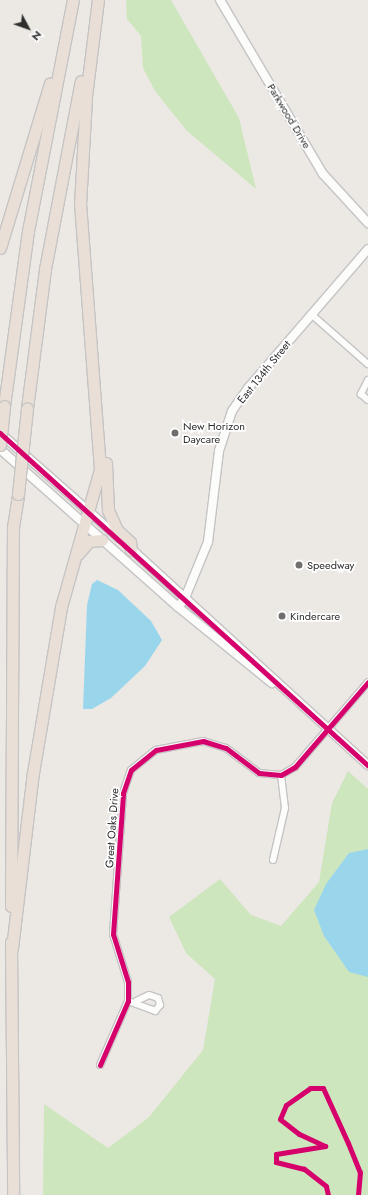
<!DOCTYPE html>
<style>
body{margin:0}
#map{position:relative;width:368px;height:1195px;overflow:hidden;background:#ece8e4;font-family:Jost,sans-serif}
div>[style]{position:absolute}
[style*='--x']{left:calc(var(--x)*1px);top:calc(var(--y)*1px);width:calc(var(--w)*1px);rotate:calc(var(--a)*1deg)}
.green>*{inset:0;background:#cee6be}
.water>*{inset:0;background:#99d6ec}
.roads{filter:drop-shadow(1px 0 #c5c4c5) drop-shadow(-1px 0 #c5c4c5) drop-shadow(0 1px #c5c4c5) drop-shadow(0 -1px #c5c4c5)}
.street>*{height:6px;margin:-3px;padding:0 3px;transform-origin:3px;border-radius:3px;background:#fcfcfb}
.secondary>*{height:8px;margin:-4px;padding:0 4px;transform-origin:4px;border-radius:4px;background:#fcfcfb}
.highway>*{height:11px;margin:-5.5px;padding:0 5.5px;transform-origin:5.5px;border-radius:5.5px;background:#eadfd6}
.bridges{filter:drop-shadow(1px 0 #c6c5c4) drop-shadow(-1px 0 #c6c5c4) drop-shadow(0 1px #c6c5c4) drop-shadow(0 -1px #c6c5c4)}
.highway-bridge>*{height:11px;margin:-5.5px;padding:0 5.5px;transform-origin:5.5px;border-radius:5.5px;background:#eadfd6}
.cycleway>*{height:5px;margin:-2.5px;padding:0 2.5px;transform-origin:2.5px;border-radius:2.5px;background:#d6006c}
.dots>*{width:11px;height:11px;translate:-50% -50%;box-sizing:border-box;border:2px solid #fff;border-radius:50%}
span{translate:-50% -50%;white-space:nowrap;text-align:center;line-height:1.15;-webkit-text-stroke:3.5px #fff;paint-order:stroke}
.street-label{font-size:11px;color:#2e2e2e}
.poi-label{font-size:11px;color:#2e2e2e}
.left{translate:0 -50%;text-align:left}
.north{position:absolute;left:8px;top:8px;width:40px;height:40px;-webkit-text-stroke:3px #fff;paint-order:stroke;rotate:131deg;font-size:11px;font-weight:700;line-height:16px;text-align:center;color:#2e2e2e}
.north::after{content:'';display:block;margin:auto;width:14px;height:18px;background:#2e2e2e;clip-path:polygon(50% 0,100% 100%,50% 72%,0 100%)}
</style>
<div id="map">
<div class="green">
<i style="clip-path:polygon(126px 0,171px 0,239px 118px,256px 189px,187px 131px,155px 91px,143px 68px,141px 36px,127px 19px)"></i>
<i style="clip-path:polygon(348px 771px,368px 789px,368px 1195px,43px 1195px,44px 1104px,108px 1148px,149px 1117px,203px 1050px,215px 979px,186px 953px,169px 917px,220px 879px,251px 915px,281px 926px,319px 882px,332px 803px)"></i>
</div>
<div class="water">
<i style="clip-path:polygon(97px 580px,118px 590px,151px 621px,162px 640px,145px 666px,111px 698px,92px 709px,83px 709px,87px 605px,92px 584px)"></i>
<i style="clip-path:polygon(368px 849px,368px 977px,349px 972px,324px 936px,314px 910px,326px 884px,349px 853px)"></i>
</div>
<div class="roads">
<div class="street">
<i style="--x:311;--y:314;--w:76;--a:41.3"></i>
<i style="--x:368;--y:380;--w:16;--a:117"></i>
<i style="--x:361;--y:394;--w:9;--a:41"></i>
<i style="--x:273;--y:860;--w:53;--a:-77"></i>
<i style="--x:285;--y:808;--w:33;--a:-97"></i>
<i style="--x:128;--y:1001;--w:29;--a:20"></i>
<i style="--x:155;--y:1011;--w:8;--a:-50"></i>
<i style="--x:160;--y:1005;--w:7;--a:-106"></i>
<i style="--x:158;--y:998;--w:9;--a:-162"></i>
<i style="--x:149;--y:995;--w:14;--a:155"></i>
<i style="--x:100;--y:1065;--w:70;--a:-66.4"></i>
<i style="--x:128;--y:1001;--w:19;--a:-90"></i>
<i style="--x:128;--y:982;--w:50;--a:-107.4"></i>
<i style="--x:113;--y:934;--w:141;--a:-85.9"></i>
<i style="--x:123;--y:793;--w:24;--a:-71"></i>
<i style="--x:131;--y:770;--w:32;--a:-39"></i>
<i style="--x:156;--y:750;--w:48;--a:-10.8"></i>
<i style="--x:203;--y:741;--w:24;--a:17"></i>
<i style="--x:226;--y:748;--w:41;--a:37.1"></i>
<i style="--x:259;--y:773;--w:22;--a:5"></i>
<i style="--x:281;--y:775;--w:16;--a:-30"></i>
<i style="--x:295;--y:767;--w:112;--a:-49.3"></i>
</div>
<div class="secondary">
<i style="--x:220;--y:0;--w:202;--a:59.4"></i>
<i style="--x:323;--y:174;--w:67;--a:47.4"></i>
<i style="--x:0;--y:433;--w:159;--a:41.4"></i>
<i style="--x:0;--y:449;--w:238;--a:41.6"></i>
<i style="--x:178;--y:607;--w:121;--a:39"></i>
<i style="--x:128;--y:546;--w:325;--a:42.4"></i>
<i style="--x:178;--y:607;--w:11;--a:-52"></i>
<i style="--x:185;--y:598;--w:61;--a:-67.7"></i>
<i style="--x:208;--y:542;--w:92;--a:-83.1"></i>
<i style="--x:219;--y:451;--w:42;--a:-72"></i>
<i style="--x:232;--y:411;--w:29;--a:-55"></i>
<i style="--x:249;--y:387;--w:182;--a:-49.2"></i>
</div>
<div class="highway">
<i style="--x:0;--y:248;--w:172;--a:-73.1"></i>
<i style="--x:4;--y:406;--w:177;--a:-82.2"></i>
<i style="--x:28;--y:231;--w:235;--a:-79"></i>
<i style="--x:27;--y:408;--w:140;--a:-82.6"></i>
<i style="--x:45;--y:269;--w:191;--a:-79.2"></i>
<i style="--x:106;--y:463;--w:47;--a:87.6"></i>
<i style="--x:108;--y:510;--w:22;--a:66"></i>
<i style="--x:117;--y:530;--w:18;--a:43"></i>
<i style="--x:130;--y:542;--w:8;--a:83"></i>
<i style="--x:78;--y:554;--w:17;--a:-50"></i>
<i style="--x:89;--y:541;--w:13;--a:-4"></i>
<i style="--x:11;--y:906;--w:379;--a:-89.7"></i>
<i style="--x:13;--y:527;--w:33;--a:-81"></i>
<i style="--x:11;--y:942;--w:253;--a:89.5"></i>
<i style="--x:12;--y:948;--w:176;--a:-83.2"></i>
<i style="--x:33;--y:773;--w:168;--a:-80.4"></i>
<i style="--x:61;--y:607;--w:143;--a:-74.2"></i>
<i style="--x:100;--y:469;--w:265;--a:-94.3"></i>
<i style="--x:80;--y:205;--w:109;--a:-86.8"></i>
<i style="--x:86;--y:96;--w:97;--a:-82.9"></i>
</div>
</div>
<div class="bridges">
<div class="highway-bridge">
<i style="--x:0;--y:445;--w:39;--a:-84"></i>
<i style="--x:18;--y:494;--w:86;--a:-84"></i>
</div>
</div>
<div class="cycleway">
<i style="--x:0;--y:433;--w:496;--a:42.1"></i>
<i style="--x:100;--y:1065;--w:70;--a:-66.4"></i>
<i style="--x:128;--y:1001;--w:19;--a:-90"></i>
<i style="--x:128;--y:982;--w:50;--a:-107.4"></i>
<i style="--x:113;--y:934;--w:141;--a:-85.9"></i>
<i style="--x:123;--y:793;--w:24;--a:-71"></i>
<i style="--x:131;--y:770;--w:32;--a:-39"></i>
<i style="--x:156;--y:750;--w:48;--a:-10.8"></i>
<i style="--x:203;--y:741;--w:24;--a:17"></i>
<i style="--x:226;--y:748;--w:41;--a:37.1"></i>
<i style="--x:259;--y:773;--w:22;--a:5"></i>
<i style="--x:281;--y:775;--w:16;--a:-30"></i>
<i style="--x:295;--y:767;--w:112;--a:-49.3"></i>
<i style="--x:328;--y:1195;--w:9;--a:-103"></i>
<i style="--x:326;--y:1186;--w:28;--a:-142"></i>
<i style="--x:304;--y:1169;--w:29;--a:-166"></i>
<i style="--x:276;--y:1162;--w:8;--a:-90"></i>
<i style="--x:276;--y:1154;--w:50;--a:-9.3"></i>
<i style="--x:325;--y:1146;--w:29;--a:-155"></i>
<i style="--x:299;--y:1134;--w:24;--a:-142"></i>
<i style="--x:280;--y:1119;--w:15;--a:-67"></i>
<i style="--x:286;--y:1105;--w:29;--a:-35"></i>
<i style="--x:310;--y:1088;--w:13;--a:0"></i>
<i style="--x:323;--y:1088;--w:60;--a:65.6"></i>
<i style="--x:348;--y:1143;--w:31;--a:68"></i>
<i style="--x:360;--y:1172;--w:23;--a:95"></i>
</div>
<div class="dots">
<i style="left:175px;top:433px;background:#706f6e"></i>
<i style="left:299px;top:565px;background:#706f6e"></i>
<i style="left:282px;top:616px;background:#706f6e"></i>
</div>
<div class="street-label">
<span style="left:289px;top:116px;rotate:59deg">Parkwood Drive</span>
<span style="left:264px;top:372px;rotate:-51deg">East 134th Street</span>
<span style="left:112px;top:828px;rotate:-86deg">Great Oaks Drive</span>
</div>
<div class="poi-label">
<span class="left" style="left:183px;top:433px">New Horizon<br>Daycare</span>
<span class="left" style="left:307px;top:565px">Speedway</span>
<span class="left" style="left:290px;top:616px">Kindercare</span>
</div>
<div class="north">N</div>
</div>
